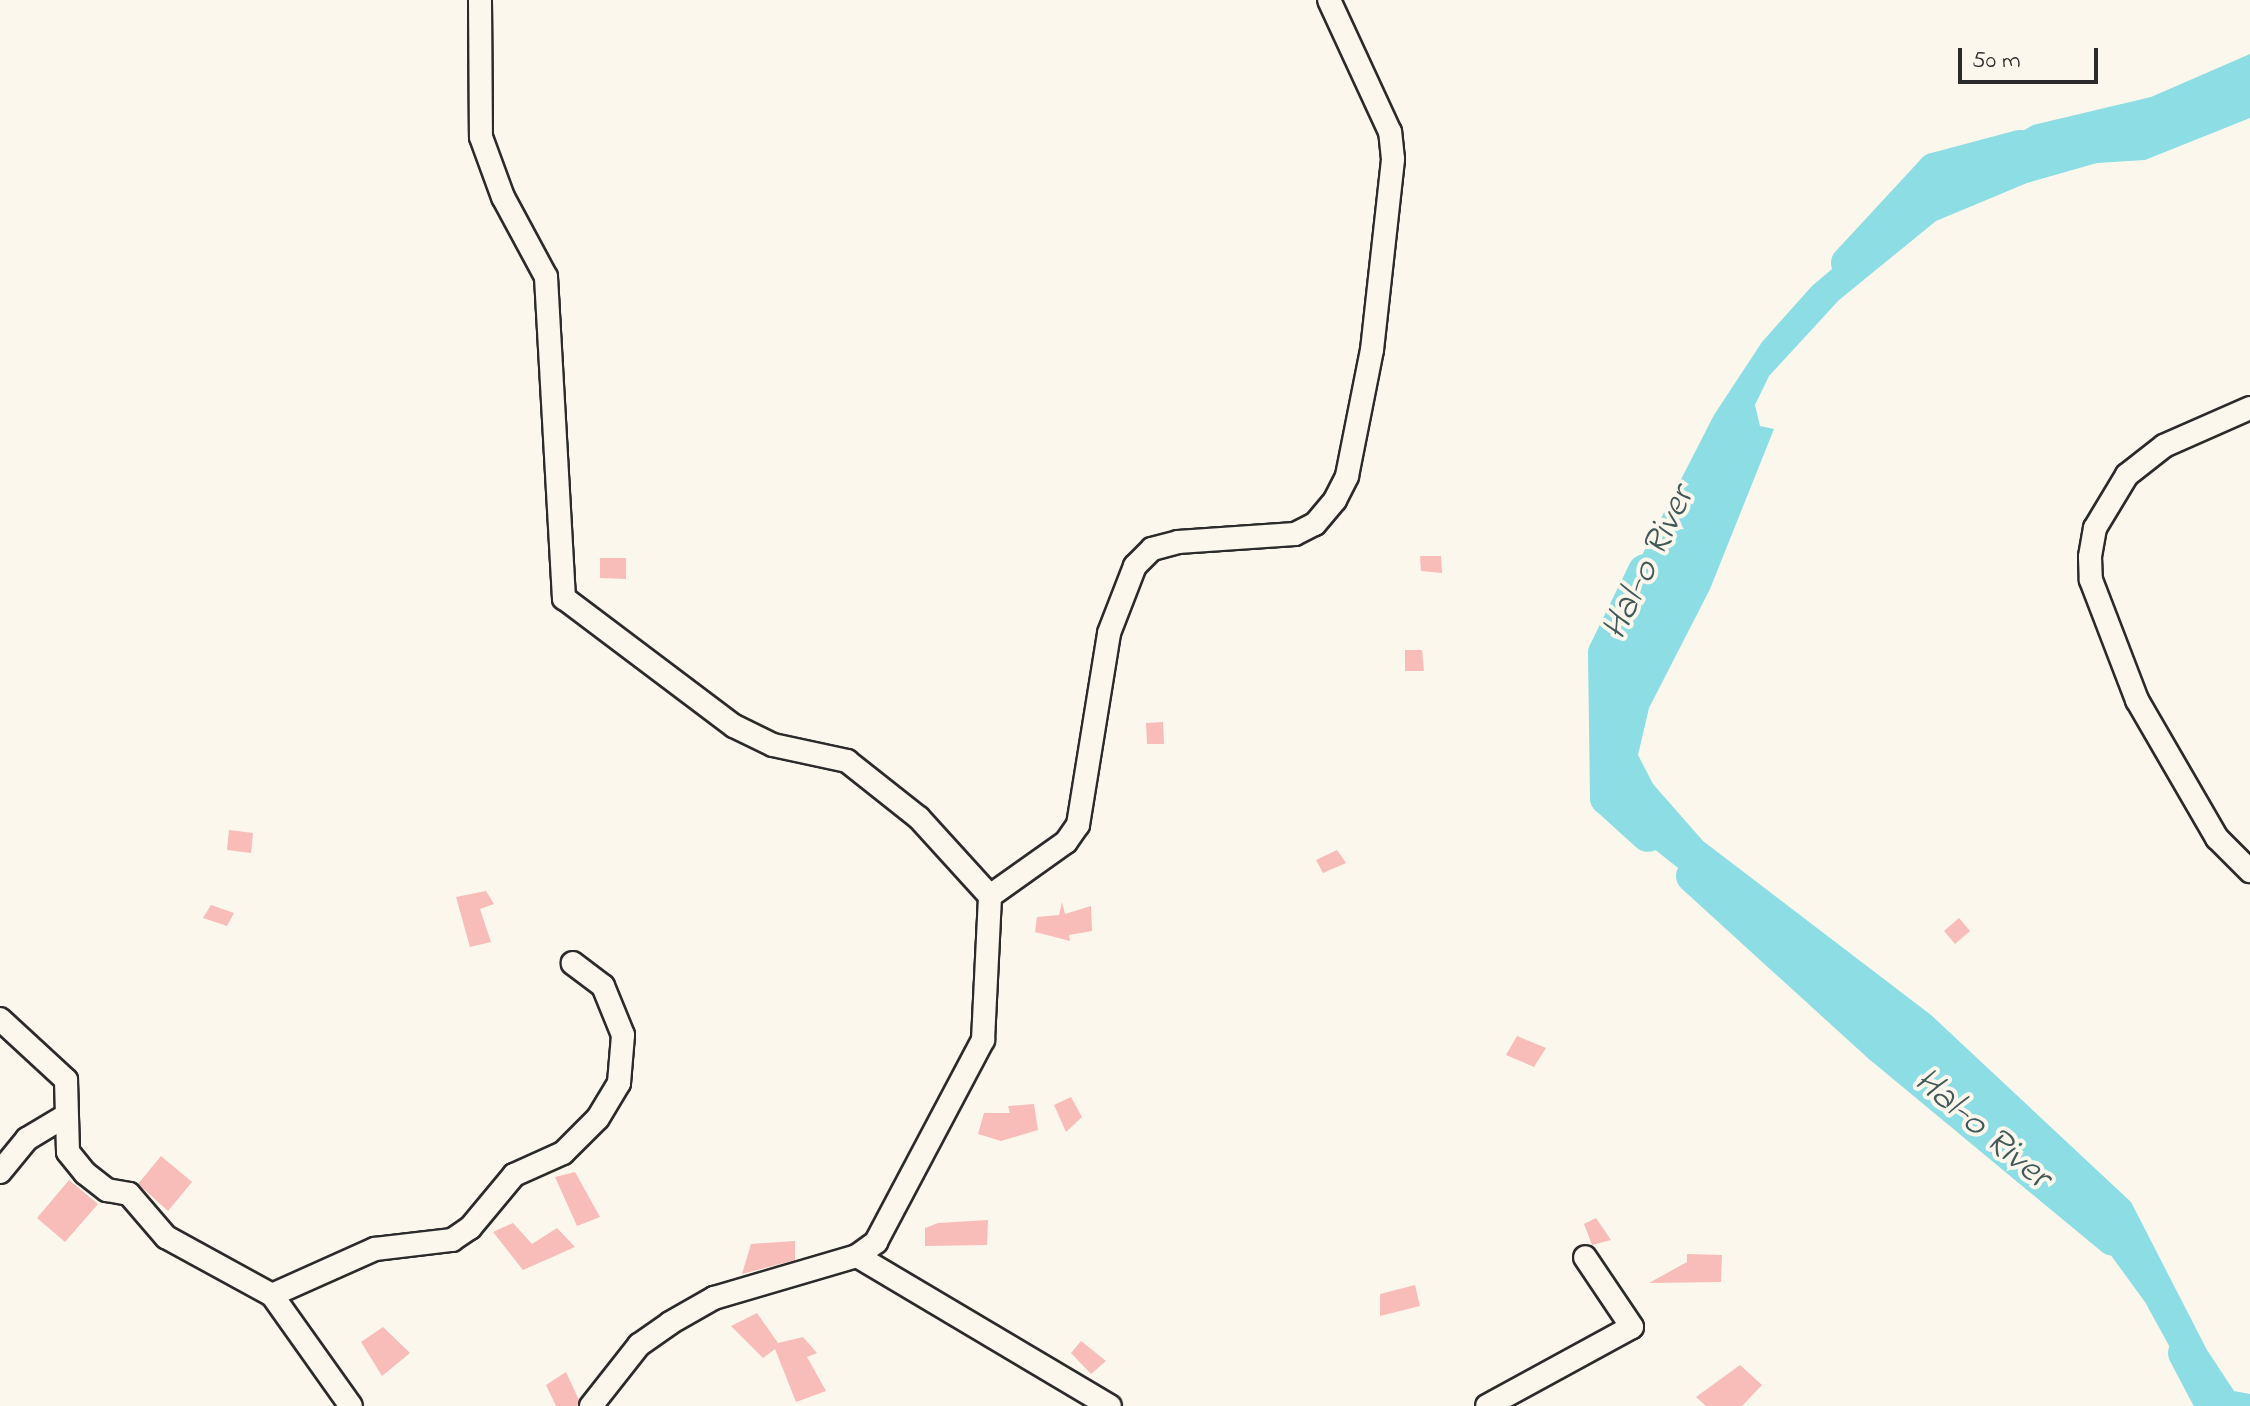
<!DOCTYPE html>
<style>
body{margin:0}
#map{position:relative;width:2250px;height:1406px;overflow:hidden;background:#fbf7ec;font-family:"Indie Flower",sans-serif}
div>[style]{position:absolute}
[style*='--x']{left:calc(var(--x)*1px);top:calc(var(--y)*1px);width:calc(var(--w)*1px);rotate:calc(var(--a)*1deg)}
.water>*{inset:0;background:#8cdde4}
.river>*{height:34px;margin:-17px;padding:0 17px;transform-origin:17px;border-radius:17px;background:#8cdde4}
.building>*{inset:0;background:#f8bcb9}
.roads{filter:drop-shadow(2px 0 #2b2b2b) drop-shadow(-2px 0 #2b2b2b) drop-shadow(0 2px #2b2b2b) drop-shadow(0 -2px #2b2b2b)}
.minor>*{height:22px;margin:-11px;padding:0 11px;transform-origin:11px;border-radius:11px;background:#fbf7ec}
span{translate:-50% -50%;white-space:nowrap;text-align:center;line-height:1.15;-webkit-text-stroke:8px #fbf7ec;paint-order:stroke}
.water-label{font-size:38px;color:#435859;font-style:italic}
.scale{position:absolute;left:1958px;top:48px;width:140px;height:36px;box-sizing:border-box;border:4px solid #2b2b2b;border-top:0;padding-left:10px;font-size:24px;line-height:28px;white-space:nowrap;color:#2b2b2b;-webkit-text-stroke:6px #fbf7ec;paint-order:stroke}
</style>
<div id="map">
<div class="water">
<i style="clip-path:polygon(2250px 54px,2250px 118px,2145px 160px,2097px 163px,2027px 183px,1936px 221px,1839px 300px,1769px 376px,1755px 405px,1760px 426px,1774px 429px,1710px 589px,1649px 708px,1638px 755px,1653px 784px,1703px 841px,1931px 1015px,2131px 1202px,2207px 1350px,2234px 1391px,2250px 1394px,2250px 1406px,2218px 1406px,2178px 1362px,2145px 1302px,2061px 1187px,1889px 1035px,1629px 829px,1600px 781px,1595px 751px,1635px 569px,1714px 415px,1762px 342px,1812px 286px,1931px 185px,2033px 125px,2151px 97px)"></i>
</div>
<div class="river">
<i style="--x:1848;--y:263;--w:127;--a:-47.2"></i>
<i style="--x:1934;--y:170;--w:89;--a:-15"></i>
<i style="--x:1645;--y:571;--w:91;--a:116"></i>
<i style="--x:1605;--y:653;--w:145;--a:89.2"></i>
<i style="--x:1607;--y:798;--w:55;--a:42.1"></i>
<i style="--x:1693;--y:876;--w:254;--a:42.3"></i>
<i style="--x:1881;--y:1047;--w:301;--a:39.6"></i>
<i style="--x:2185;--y:1353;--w:60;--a:62.2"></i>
</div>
<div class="building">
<i style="clip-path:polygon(1420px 556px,1441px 556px,1442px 573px,1421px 571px)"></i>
<i style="clip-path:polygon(600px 558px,626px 558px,626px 579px,600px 578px)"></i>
<i style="clip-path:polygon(1405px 650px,1422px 650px,1424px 671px,1405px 671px)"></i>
<i style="clip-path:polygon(1163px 722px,1164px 744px,1147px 744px,1146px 723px)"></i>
<i style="clip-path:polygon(229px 830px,253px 833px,251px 853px,227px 850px)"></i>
<i style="clip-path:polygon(1337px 850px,1346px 863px,1323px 873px,1316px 860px)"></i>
<i style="clip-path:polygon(486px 891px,494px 904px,480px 909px,491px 942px,470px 947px,456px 897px)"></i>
<i style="clip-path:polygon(1062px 902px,1065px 914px,1091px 906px,1092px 931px,1069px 935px,1070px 941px,1035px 932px,1037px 917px,1059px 915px)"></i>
<i style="clip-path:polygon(211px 905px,234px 913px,227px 926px,203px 918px)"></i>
<i style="clip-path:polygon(1959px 918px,1970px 931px,1955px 944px,1944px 931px)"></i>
<i style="clip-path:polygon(1517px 1036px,1546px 1048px,1534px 1067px,1506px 1055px)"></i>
<i style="clip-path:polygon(1071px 1097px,1082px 1117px,1066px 1132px,1054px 1105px)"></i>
<i style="clip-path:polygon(1034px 1104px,1038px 1130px,1001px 1141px,978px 1134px,984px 1113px,1010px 1113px,1008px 1106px)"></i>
<i style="clip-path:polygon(161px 1156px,192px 1182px,168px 1211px,138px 1184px)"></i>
<i style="clip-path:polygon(575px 1172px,600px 1217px,577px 1226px,555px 1177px)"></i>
<i style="clip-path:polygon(69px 1180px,98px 1204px,65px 1242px,37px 1218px)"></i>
<i style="clip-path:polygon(1596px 1218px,1611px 1240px,1592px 1245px,1584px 1224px)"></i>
<i style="clip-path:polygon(988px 1220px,987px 1245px,925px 1246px,925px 1228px,938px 1223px)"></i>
<i style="clip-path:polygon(513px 1223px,532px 1244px,557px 1228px,575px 1247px,523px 1270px,493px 1232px)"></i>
<i style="clip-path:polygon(795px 1241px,795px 1260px,742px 1274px,751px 1244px)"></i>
<i style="clip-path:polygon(1687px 1254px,1722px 1255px,1721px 1282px,1649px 1283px,1687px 1262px)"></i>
<i style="clip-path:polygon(1415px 1285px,1420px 1306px,1380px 1316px,1380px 1294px)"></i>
<i style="clip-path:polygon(757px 1313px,778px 1343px,803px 1337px,817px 1353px,807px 1357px,826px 1391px,796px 1402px,775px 1349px,763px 1358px,731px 1326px)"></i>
<i style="clip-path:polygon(383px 1327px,410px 1353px,382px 1376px,361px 1342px)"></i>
<i style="clip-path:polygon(1081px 1341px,1106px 1361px,1091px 1374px,1071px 1353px)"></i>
<i style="clip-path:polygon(1740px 1365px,1762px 1385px,1742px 1406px,1706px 1406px,1696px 1397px)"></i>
<i style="clip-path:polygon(566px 1372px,579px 1400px,577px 1406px,556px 1406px,546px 1385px)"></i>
</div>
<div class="roads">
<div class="minor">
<i style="--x:480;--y:0;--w:137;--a:89.6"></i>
<i style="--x:481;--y:137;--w:64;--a:69.9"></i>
<i style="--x:503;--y:197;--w:91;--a:61.7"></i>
<i style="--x:546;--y:277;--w:322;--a:86.8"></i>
<i style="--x:564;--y:598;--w:213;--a:37"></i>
<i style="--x:734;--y:726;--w:43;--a:26"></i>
<i style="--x:773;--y:745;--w:76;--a:12.2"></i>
<i style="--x:847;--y:761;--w:92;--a:38.4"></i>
<i style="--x:919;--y:818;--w:105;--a:47.7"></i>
<i style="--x:2250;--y:408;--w:94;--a:156.2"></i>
<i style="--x:2164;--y:446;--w:47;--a:141.9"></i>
<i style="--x:2127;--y:475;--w:62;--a:121.1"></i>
<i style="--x:2095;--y:528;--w:29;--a:100"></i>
<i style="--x:2090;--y:557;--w:23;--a:88"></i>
<i style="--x:2091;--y:580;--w:129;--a:69"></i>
<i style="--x:2137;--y:700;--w:160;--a:59.9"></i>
<i style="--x:2217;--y:838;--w:47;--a:45"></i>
<i style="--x:0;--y:1019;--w:90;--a:42.7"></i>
<i style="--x:66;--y:1080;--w:72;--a:88.4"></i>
<i style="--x:68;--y:1152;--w:27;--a:51"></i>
<i style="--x:85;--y:1173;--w:28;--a:38"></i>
<i style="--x:107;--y:1190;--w:22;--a:10"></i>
<i style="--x:129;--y:1194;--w:57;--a:49.3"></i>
<i style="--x:166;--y:1237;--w:121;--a:28.7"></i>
<i style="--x:272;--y:1295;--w:136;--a:54.6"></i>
<i style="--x:0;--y:1172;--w:43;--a:-50.7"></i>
<i style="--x:27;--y:1139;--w:41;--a:-31"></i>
<i style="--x:857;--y:1256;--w:294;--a:30.7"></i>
<i style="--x:272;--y:1295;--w:113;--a:-24.1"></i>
<i style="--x:375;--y:1249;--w:78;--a:-6.7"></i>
<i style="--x:452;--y:1240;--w:22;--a:-34"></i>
<i style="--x:470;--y:1228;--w:69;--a:-50.3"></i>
<i style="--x:514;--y:1175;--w:54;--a:-24.2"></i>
<i style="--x:563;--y:1153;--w:49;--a:-45"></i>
<i style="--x:598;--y:1118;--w:41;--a:-59"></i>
<i style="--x:619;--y:1083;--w:48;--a:-85.2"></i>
<i style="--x:623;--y:1035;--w:53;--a:-112.2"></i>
<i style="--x:603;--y:986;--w:38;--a:-143"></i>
<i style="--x:591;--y:1406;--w:78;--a:-51.8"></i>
<i style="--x:639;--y:1345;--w:38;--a:-35"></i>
<i style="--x:670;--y:1323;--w:51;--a:-29.6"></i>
<i style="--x:714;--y:1298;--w:149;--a:-16.4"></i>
<i style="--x:857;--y:1256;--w:24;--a:-36"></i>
<i style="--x:876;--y:1242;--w:229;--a:-62.1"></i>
<i style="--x:983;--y:1040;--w:144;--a:-87.2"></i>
<i style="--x:990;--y:896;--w:93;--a:-35.4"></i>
<i style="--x:1066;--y:842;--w:21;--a:-55"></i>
<i style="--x:1078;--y:825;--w:194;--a:-80.8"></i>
<i style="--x:1109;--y:633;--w:72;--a:-68.8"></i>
<i style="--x:1135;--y:566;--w:24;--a:-45"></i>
<i style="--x:1152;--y:549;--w:27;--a:-15"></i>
<i style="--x:1178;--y:542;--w:117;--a:-3.9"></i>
<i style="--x:1295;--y:534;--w:22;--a:-27"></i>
<i style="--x:1315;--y:524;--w:31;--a:-50"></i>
<i style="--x:1335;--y:500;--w:27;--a:-63"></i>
<i style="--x:1347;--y:476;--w:128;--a:-78.8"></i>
<i style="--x:1372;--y:350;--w:192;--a:-83.7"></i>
<i style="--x:1393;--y:159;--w:27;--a:-96"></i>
<i style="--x:1390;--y:132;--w:145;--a:-114.8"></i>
<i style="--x:1487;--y:1406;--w:165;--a:-28.6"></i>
<i style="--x:1632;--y:1327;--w:84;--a:-123.9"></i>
</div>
</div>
<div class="water-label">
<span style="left:1650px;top:564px;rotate:-64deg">Hal-o River</span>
<span style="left:1981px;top:1130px;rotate:40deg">Hal-o River</span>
</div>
<div class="scale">50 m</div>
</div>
